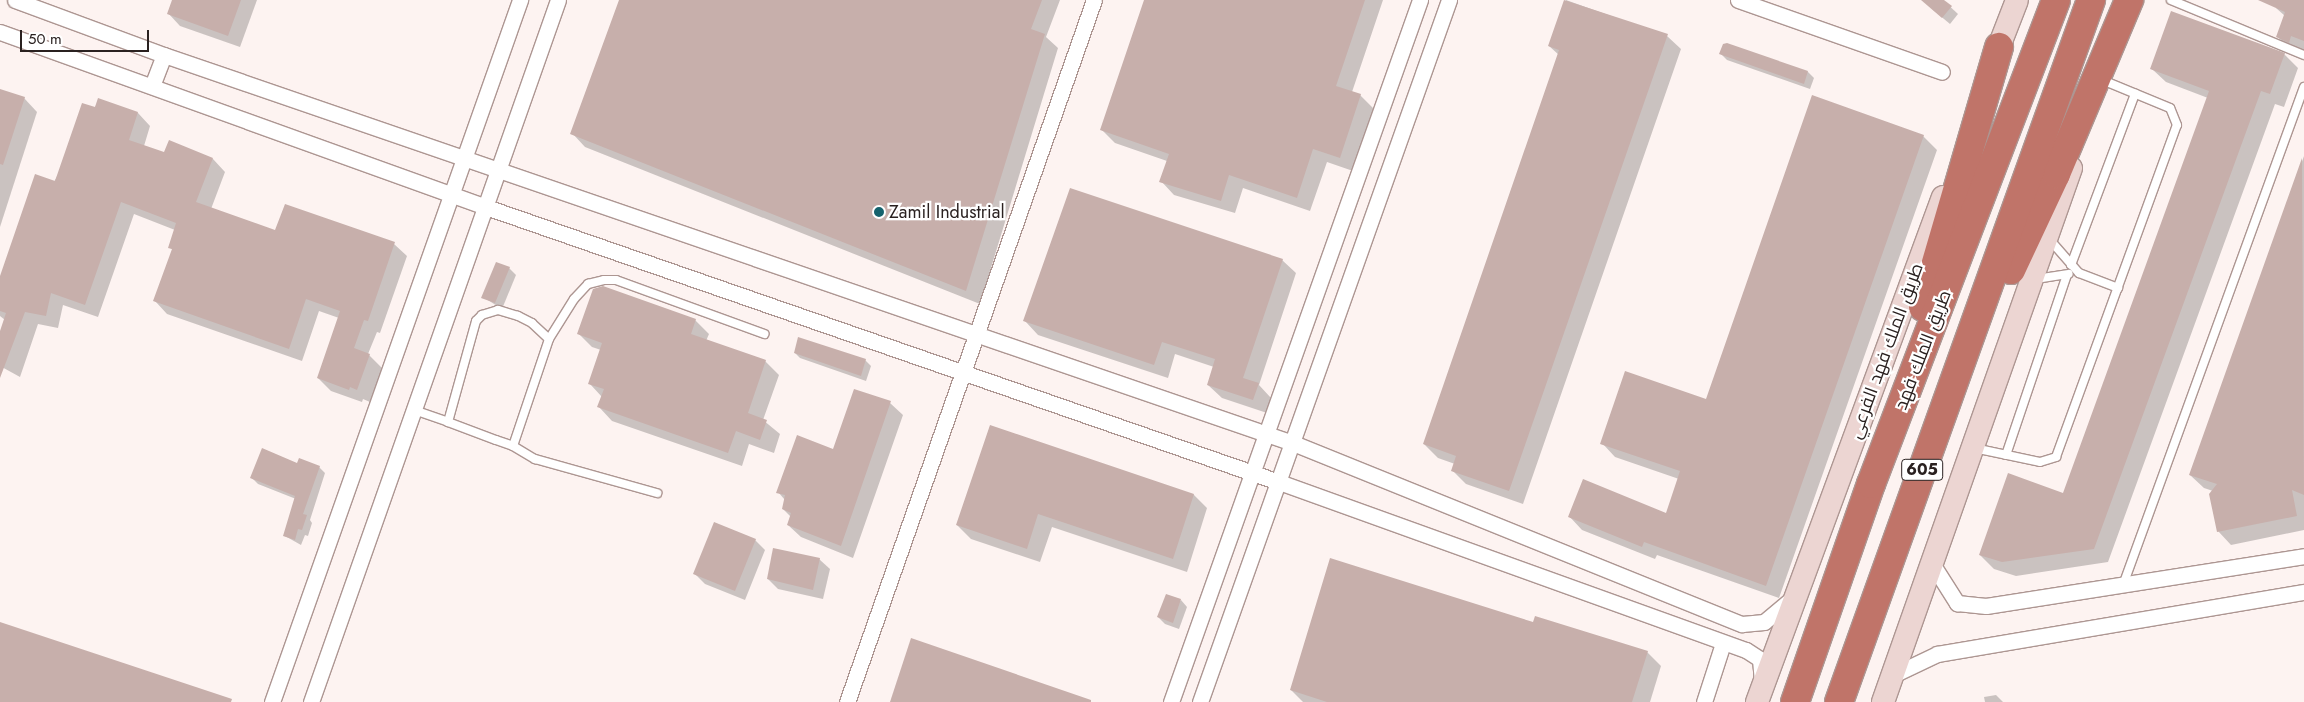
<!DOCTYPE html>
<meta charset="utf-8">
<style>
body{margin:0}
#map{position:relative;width:2304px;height:702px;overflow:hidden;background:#fdf3f1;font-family:Jost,Cairo,sans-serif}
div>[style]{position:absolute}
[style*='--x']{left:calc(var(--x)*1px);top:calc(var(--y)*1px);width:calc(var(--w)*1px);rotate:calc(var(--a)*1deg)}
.shadow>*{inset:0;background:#0003}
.building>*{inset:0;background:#c7afab}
.roads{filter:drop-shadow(1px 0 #ad9692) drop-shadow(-1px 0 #ad9692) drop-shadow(0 1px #ad9692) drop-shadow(0 -1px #ad9692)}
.lane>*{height:8px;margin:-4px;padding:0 4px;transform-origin:4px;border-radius:4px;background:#fff}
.street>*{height:15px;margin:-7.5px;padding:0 7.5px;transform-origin:7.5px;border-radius:7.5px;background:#fff}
.secondary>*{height:22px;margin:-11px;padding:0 11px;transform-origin:11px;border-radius:11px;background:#ecd5d2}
.highway>*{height:28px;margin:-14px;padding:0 14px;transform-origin:14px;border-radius:14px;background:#c07469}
.dots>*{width:14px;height:14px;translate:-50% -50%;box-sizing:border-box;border:2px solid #fff;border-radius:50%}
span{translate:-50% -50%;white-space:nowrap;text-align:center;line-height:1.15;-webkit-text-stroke:4.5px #fff;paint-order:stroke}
.shield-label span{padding:1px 4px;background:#fff;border:1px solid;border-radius:4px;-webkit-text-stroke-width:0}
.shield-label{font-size:16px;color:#2a2120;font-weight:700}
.poi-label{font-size:18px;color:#2a2120}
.left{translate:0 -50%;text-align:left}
.street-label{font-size:18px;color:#2a2120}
.scale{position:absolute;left:20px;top:30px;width:129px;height:22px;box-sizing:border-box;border:2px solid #2a2120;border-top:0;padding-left:6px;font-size:15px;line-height:18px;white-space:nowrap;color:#2a2120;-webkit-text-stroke:4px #fff;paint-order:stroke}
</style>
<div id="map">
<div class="shadow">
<i style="clip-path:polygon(173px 0,257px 0,240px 47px,180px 26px,168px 13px)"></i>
<i style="clip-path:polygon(621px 0,1060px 0,1046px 37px,1058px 48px,980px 304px,585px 147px,572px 133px)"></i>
<i style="clip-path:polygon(1145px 0,1383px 0,1352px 92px,1360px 95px,1374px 109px,1353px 171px,1327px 162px,1310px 211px,1243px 188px,1235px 213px,1174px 195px,1161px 181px,1167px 161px,1115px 143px,1102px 130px)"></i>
<i style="clip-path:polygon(1566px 0,1667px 36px,1681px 49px,1523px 504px,1466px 484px,1452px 470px,1455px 464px,1438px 458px,1424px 444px,1559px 55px,1549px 46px)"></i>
<i style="clip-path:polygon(1928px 0,1943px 0,1958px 14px,1950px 24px,1932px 9px)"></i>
<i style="clip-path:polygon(2279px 0,2304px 0,2304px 52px,2291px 51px,2278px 37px,2285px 16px,2276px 8px)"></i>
<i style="clip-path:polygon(1721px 54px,1808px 72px,1814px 78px,1810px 89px,1727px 60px)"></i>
<i style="clip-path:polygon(2284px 54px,2298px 68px,2284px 107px,2275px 104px,2108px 562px,2016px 576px,1994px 569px,1980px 555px,2064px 495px,2208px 98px,2166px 82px,2152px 69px)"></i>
<i style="clip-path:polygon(0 90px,24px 98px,37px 112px,0 227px)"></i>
<i style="clip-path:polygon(99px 100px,138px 113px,150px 126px,144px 146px,165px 154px,213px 159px,225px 172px,211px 209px,276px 232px,394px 244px,407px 256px,380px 333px,377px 332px,368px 354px,382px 368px,370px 402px,363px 399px,362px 402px,331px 391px,318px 378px,339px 318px,319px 311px,302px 361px,167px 314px,155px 301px,173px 250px,169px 247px,175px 230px,134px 214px,98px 317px,63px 305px,58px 328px,38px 324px,20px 377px,0 366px,0 335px,5px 320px,0 316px,0 280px)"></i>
<i style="clip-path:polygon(1923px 136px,1937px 150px,1779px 598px,1657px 555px,1655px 559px,1582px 530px,1569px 516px,1667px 514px,1679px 479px,1615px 457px,1602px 443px,1706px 401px)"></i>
<i style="clip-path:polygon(2304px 156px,2304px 530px,2231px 545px,2218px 531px,2213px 491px,2204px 488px,2190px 475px)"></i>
<i style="clip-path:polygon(1282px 260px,1296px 273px,1259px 385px,1271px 398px,1267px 413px,1222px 398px,1208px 385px,1214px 367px,1175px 354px,1168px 378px,1038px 335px,1025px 321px)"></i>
<i style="clip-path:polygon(509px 268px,516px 275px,502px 309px,483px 297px)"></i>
<i style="clip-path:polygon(695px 320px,709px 334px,706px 341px,765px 361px,779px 375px,763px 420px,780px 434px,774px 453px,749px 444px,742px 466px,612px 421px,599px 407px,602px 397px,590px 384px,601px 350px,592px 347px,579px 334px)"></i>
<i style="clip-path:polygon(795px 353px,865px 360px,871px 366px,866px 381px,800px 358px)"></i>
<i style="clip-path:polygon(890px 403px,903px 415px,853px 558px,801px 537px,788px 525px,791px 517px,783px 509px,785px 500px,778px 492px,834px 451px)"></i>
<i style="clip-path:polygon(990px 427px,1194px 495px,1207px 508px,1187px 572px,1052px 527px,1040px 562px,971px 539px,957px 525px)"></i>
<i style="clip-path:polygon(319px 467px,325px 473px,310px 520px,312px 523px,308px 536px,305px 535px,301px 545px,285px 536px,296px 499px,258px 484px,252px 478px)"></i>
<i style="clip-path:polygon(755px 540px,765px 550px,745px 600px,705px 584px,695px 574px)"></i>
<i style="clip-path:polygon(819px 559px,830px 569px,823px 599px,778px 589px,768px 579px)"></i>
<i style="clip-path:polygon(1181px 600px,1187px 607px,1179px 629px,1165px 624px,1158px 617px)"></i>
<i style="clip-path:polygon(1534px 624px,1647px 652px,1661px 666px,1650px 702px,1303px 702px,1291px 690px)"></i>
<i style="clip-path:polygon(1996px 695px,2003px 702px,1985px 702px,1984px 697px)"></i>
</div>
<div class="building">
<i style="clip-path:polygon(172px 0,241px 0,228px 36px,167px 14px)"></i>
<i style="clip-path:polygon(619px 0,1042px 0,1031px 29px,1045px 34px,966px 291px,570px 134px)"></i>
<i style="clip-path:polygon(1144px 0,1365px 0,1336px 86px,1361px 94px,1340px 158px,1313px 149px,1297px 198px,1229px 175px,1221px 201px,1159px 182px,1169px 154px,1100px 130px)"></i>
<i style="clip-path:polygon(1564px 0,1668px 34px,1509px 491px,1451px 471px,1456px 456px,1423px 444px,1559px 50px,1548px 46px)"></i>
<i style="clip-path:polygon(1921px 0,1944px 0,1952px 6px,1942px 18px)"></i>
<i style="clip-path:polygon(2258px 0,2304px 0,2304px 41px,2291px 36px,2289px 43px,2276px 37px,2285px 12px)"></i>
<i style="clip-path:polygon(2171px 11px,2285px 53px,2270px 94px,2261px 91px,2094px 549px,2002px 562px,1979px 555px,2008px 473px,2063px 493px,2209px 91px,2150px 69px)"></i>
<i style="clip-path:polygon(1727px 43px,1808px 71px,1804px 84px,1719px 54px,1723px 44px)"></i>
<i style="clip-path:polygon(0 89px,25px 97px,3px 165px,0 164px)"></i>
<i style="clip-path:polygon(1812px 95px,1924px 135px,1766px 586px,1644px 542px,1642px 547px,1568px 517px,1583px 479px,1666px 513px,1680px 471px,1600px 444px,1625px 371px,1706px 399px)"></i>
<i style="clip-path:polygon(98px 98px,138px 112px,129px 140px,164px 152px,169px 140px,213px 158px,196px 202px,275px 230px,285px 204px,395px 242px,368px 321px,364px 320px,354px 348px,370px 354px,357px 390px,350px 387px,349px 390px,317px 378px,340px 311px,306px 299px,289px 349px,153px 301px,172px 249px,168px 248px,176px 223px,121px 202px,85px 305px,51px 293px,46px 316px,25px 312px,0 378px,0 331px,6px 313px,0 311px,0 276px,35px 174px,55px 181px,82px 103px,95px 107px)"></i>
<i style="clip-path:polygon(2302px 158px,2304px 495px,2292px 490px,2297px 516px,2217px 532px,2209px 494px,2217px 484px,2189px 475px)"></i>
<i style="clip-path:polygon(1070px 188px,1283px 259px,1243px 378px,1259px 383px,1253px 400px,1207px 385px,1215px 359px,1162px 342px,1154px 365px,1023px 321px)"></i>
<i style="clip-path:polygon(496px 262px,510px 267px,495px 303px,481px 298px)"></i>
<i style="clip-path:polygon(603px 286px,696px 319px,691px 334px,766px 360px,748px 413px,767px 420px,760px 440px,736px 431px,728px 453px,597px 407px,604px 389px,588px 384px,602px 343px,577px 334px,593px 289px)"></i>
<i style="clip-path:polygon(798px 337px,866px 359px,861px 376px,794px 353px)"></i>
<i style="clip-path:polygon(854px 389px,891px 401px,841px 546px,787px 525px,791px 513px,782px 509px,785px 495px,776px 493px,797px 435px,833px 449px)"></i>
<i style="clip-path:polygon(990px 425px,1194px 494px,1173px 559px,1038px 514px,1027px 549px,956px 525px)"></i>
<i style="clip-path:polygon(262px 448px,297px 463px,299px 458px,320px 466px,303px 514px,307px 515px,302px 530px,298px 529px,295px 540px,283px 536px,295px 496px,250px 478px)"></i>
<i style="clip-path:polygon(714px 522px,756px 539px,735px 591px,693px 574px)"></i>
<i style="clip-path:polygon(773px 548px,820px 558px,813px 590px,767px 579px)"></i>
<i style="clip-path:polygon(1330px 558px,1533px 622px,1535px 616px,1648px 651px,1632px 702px,1327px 702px,1290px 690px)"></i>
<i style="clip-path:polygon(1166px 594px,1181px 599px,1173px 623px,1157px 617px)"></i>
<i style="clip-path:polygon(0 622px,232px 699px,231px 702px,0 702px)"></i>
<i style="clip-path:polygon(911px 638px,1091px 700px,1091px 702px,890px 702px)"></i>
</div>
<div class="roads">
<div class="lane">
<i style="--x:2171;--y:0;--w:144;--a:22.5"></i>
<i style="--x:2050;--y:240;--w:44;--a:48.7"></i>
<i style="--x:2079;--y:273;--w:42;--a:21"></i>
<i style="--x:2071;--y:265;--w:183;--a:-69.5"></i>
<i style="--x:2036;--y:279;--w:33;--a:-9"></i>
<i style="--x:549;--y:339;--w:47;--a:-58"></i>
<i style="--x:574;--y:299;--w:21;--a:-47"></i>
<i style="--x:588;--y:284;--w:16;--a:-14"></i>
<i style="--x:604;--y:280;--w:12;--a:0"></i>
<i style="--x:616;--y:280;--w:158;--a:20"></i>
<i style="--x:414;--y:410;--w:36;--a:19"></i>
<i style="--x:448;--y:422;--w:51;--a:20.6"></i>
<i style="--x:496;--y:440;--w:18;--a:19"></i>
<i style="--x:513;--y:446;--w:113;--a:-71.4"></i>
<i style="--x:549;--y:339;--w:23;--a:-137"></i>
<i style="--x:532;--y:323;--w:16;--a:-153"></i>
<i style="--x:518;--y:316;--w:21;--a:-163"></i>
<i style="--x:498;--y:310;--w:17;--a:163"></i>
<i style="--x:482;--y:315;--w:8;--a:135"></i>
<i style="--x:476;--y:321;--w:105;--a:105.5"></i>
<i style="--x:513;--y:446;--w:26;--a:31"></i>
<i style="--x:535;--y:459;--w:127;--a:15.6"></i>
<i style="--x:1974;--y:448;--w:67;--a:12"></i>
<i style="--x:2040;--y:462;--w:17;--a:-17"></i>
<i style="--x:2056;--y:457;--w:353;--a:-70"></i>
<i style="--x:2177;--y:125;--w:18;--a:-112"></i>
<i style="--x:2170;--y:108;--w:74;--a:-157.6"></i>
<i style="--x:2006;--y:455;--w:190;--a:-71.3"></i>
<i style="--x:2123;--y:585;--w:530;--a:-70.03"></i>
</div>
<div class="street">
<i style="--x:15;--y:0;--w:159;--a:20.3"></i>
<i style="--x:164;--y:55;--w:1194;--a:18.97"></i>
<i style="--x:1293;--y:443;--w:484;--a:22"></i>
<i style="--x:1742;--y:624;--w:22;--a:-5"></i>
<i style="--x:1764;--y:622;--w:39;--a:-40"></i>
<i style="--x:1738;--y:0;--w:216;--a:19.4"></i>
<i style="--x:0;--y:32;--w:517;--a:19.8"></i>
<i style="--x:486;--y:207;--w:839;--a:19.13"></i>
<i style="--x:1279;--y:482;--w:496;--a:19.8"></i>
<i style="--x:1746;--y:650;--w:17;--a:33"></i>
<i style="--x:1760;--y:659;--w:22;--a:85"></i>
<i style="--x:152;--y:86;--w:33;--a:-69"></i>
<i style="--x:1931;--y:562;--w:49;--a:57.6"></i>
<i style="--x:1957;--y:603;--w:29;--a:6"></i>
<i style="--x:1986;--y:606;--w:322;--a:-8.9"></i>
<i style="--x:1893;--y:675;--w:49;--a:-25.5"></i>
<i style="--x:1937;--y:654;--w:372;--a:-9.6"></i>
<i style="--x:272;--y:702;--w:745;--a:-70.54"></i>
<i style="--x:311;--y:702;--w:744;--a:-70.62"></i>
<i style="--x:847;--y:702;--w:744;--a:-70.62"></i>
<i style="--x:1171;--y:702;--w:745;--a:-70.47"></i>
<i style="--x:1200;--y:702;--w:745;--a:-70.47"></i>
<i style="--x:1704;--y:702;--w:62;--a:-72.1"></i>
</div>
<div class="secondary">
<i style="--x:1993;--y:62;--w:66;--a:-68.8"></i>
<i style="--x:1757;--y:702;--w:538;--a:-69.78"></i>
<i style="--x:1883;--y:702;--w:566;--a:-70.6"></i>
</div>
<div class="highway">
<i style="--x:2011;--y:270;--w:106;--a:-64.9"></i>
<i style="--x:2056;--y:174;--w:189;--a:-67.2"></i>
<i style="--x:1923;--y:307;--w:271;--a:-73.7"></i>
<i style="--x:1795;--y:702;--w:231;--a:-70.8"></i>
<i style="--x:1871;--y:484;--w:518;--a:-69.08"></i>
<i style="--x:1839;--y:702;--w:746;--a:-70.25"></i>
</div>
</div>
<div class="dots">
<i style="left:879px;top:212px;background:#15626d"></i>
</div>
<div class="shield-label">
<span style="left:1922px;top:470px">605</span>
</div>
<div class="poi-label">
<span class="left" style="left:889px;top:212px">Zamil Industrial</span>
</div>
<div class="street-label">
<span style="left:1923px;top:350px;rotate:-69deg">طريق الملك فهد</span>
<span style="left:1886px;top:351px;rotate:-70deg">طريق الملك فهد الفرعي</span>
</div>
<div class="scale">50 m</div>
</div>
